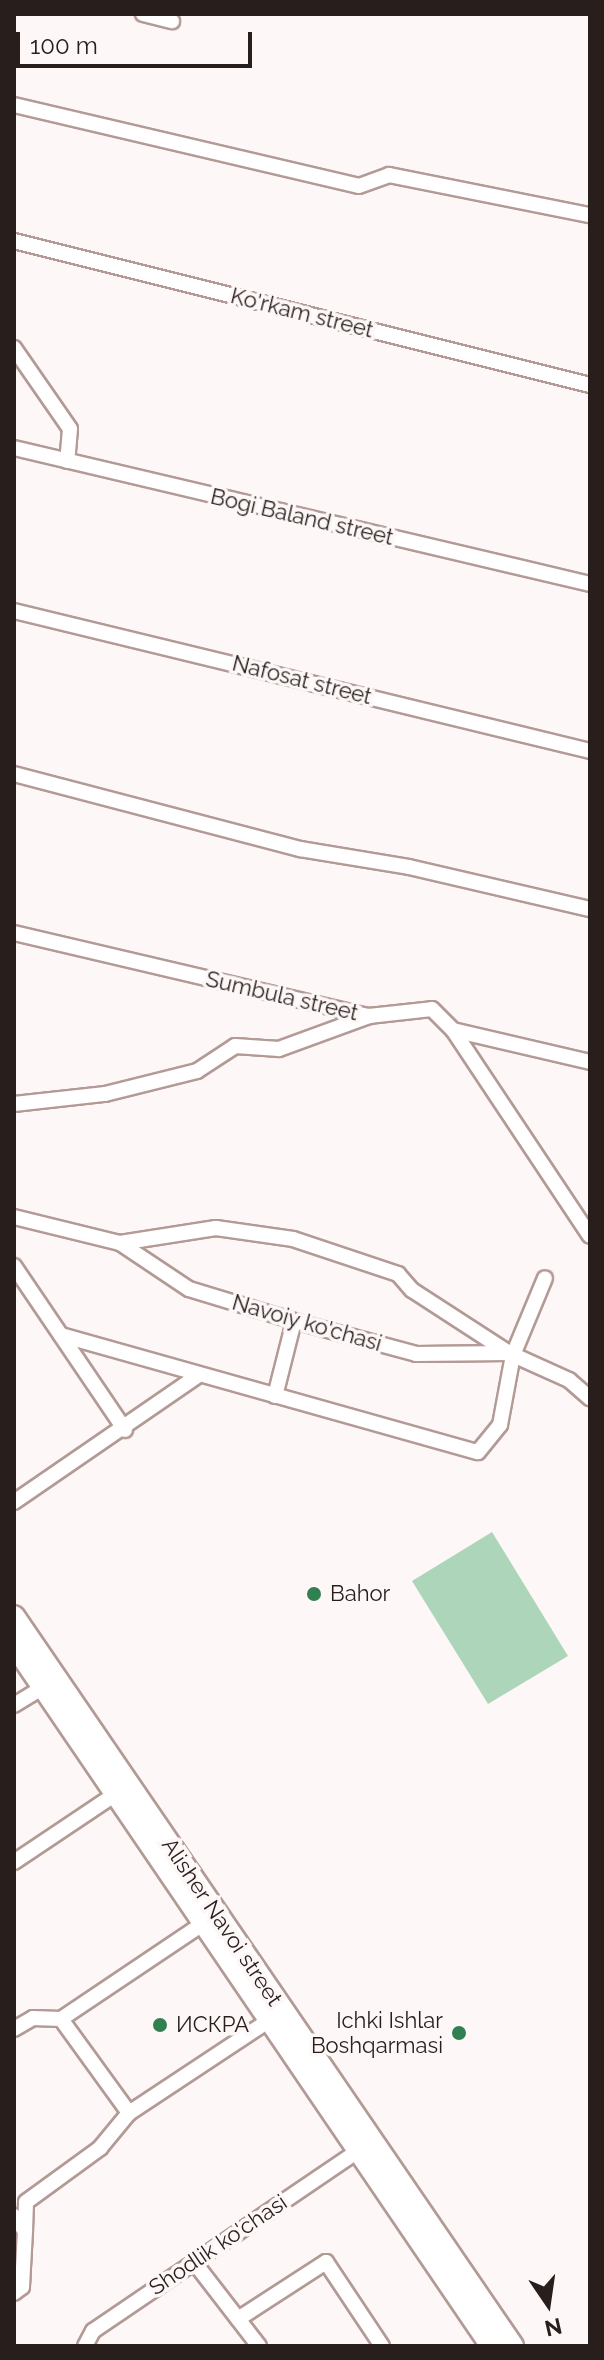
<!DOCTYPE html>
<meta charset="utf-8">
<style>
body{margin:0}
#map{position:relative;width:604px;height:2360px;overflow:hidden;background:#fdf8f7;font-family:Raleway,sans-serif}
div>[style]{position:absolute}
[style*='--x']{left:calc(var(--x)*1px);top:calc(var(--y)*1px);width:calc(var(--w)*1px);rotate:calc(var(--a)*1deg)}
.green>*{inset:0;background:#add5b9}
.roads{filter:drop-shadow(2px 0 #b39a96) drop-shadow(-2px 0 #b39a96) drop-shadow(0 2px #b39a96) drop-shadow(0 -2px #b39a96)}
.minor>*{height:14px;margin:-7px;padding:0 7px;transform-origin:7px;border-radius:7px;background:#fff}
.secondary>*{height:20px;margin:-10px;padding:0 10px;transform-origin:10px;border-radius:10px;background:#fff}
.dots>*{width:22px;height:22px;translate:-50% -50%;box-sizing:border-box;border:4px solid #fdf8f7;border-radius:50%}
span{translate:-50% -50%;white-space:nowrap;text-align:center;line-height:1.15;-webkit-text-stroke:7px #fdf8f7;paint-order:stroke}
.street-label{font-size:22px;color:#281f1d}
.poi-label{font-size:22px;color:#281f1d}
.left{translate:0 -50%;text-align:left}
.right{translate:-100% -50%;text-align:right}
.frame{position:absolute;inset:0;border:16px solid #281f1d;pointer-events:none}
.north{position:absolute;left:508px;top:2264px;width:80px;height:80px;-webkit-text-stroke:6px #fdf8f7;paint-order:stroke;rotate:167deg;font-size:22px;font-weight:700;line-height:32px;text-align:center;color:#281f1d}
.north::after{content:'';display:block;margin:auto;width:28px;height:36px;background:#281f1d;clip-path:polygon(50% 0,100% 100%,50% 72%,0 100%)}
.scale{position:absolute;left:16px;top:32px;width:236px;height:36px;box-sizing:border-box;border:4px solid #281f1d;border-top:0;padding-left:10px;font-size:24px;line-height:28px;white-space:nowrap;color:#281f1d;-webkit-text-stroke:6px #fdf8f7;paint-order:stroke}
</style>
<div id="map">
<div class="green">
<i style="clip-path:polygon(492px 1532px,568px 1656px,488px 1704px,412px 1581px)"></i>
</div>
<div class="roads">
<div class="minor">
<i style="--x:143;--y:14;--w:30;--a:14"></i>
<i style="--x:14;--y:105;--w:354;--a:13.2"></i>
<i style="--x:359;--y:186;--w:32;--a:-20"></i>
<i style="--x:389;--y:175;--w:205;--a:11.3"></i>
<i style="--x:14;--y:241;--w:594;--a:14.04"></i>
<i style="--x:14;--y:348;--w:98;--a:55.3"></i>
<i style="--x:70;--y:429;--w:32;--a:95"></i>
<i style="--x:14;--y:448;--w:592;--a:13.28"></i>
<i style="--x:14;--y:611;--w:593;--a:13.66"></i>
<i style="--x:14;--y:774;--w:296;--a:14.7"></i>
<i style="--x:300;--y:849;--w:110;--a:9.4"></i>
<i style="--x:409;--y:867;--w:186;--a:13.1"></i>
<i style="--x:14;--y:933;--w:365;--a:13.2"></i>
<i style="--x:369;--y:1016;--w:63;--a:-6.3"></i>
<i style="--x:432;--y:1009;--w:30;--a:45"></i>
<i style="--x:453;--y:1030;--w:141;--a:13.1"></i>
<i style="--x:453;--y:1030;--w:247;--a:56.4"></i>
<i style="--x:14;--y:1104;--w:92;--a:-6.3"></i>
<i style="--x:105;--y:1094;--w:95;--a:-14"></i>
<i style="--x:197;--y:1071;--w:45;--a:-33.3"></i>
<i style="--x:235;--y:1046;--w:44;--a:3.9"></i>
<i style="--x:279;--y:1049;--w:96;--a:-20.1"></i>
<i style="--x:14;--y:1217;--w:109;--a:13.8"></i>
<i style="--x:120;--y:1243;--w:97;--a:-8.9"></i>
<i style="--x:216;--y:1228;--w:78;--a:8.1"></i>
<i style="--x:293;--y:1239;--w:111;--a:18.4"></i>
<i style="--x:398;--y:1274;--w:21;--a:49"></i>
<i style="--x:412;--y:1290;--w:116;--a:33"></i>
<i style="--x:509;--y:1353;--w:66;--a:24.2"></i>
<i style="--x:569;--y:1380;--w:28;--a:41"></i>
<i style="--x:120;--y:1243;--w:83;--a:33.7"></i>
<i style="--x:189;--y:1289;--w:110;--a:16.9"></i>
<i style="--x:294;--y:1321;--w:126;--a:15.1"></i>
<i style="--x:416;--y:1354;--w:93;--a:-0.6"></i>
<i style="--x:14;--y:1266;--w:198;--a:55.9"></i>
<i style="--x:61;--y:1335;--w:433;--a:15.7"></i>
<i style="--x:478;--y:1452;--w:35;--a:-51"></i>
<i style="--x:500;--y:1425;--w:71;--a:-79.5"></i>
<i style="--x:513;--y:1355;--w:83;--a:-67.4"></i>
<i style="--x:275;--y:1396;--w:77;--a:-75.8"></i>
<i style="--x:14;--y:1502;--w:222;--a:-34.5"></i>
<i style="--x:14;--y:1705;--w:42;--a:-31.4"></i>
<i style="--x:14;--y:1862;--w:128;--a:-33.8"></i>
<i style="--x:61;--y:2019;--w:116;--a:54.1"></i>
<i style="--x:14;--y:2029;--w:22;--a:-30"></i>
<i style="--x:33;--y:2018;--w:28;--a:2"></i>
<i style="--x:61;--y:2019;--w:172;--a:-33.9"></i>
<i style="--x:14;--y:2216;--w:19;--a:54"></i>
<i style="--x:25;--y:2231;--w:56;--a:93.1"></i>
<i style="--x:22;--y:2287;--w:10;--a:143"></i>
<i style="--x:25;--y:2231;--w:29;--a:-88"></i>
<i style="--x:26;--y:2202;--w:92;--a:-36.1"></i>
<i style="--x:100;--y:2148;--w:45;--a:-50.4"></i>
<i style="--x:129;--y:2113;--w:170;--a:-33.5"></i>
<i style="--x:194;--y:2262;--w:106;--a:52.3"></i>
<i style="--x:238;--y:2319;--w:105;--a:-32.9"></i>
<i style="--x:326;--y:2262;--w:101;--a:56.3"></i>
<i style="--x:85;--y:2346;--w:17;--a:-62"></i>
<i style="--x:93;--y:2331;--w:322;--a:-34.2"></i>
</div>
<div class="secondary">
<i style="--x:14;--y:1616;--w:884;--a:55.64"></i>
<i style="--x:14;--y:1645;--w:848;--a:55.77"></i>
</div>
</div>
<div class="dots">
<i style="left:314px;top:1594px;background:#318050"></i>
<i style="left:160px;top:2025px;background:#318050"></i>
<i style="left:459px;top:2033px;background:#318050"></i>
</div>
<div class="street-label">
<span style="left:302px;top:313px;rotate:14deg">Ko'rkam street</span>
<span style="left:302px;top:517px;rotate:13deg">Bogi Baland street</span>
<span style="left:302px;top:680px;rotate:14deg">Nafosat street</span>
<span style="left:282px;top:996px;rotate:13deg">Sumbula street</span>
<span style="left:307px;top:1323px;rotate:16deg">Navoiy ko'chasi</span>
<span style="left:222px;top:1922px;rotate:56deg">Alisher Navoi street</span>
<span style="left:218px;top:2245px;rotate:-34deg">Shodlik ko'chasi</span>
</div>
<div class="poi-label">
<span class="left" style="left:330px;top:1594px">Bahor</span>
<span class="right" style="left:443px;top:2033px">Ichki Ishlar<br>Boshqarmasi</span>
<span class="left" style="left:176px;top:2025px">ИСКРА</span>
</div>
<div class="frame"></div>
<div class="north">N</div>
<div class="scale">100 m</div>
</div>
